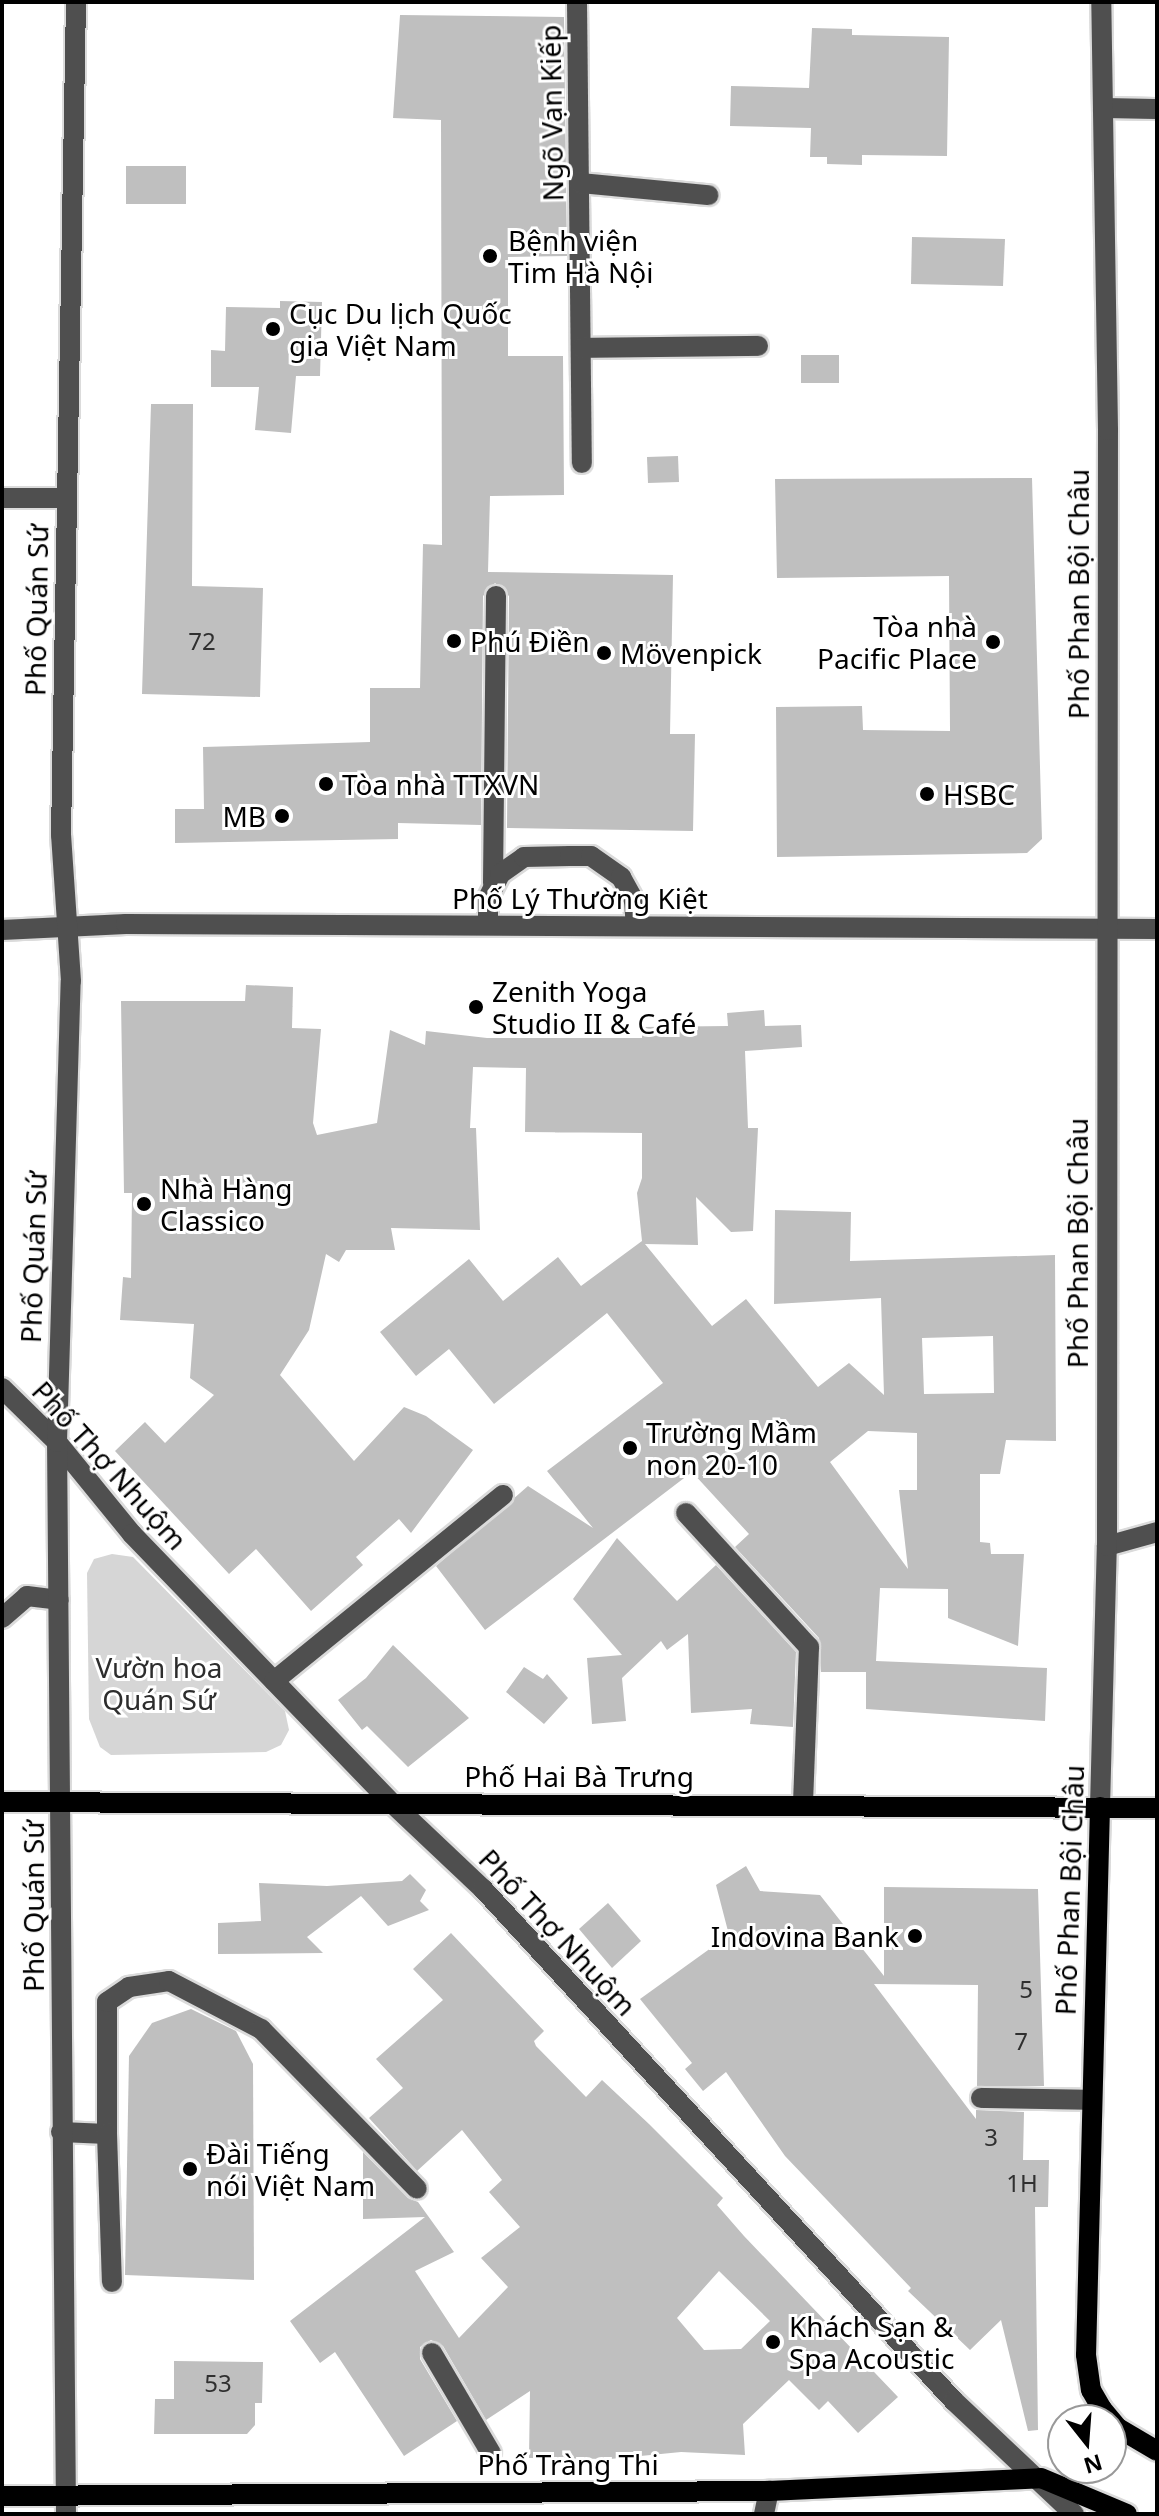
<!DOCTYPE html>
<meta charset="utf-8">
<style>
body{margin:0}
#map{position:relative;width:1159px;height:2516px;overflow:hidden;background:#fff;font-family:"Noto Sans",sans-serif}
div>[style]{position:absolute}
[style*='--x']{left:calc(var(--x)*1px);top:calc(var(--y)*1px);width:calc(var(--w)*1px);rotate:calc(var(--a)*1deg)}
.green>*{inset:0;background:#d6d6d6}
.building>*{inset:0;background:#bfbfbf}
.roads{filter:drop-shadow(2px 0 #dbdbdb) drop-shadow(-2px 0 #dbdbdb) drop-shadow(0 2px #dbdbdb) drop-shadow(0 -2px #dbdbdb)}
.minor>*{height:20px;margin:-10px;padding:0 10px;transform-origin:10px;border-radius:10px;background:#4f4f4f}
.major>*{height:20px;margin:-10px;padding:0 10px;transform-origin:10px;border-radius:10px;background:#000}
.dots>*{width:22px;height:22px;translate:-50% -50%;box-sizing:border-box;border:4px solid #fff;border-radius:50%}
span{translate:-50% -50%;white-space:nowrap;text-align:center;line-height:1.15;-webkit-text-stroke:6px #fff;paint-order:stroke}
.number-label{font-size:24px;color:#303030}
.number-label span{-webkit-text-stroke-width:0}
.street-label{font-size:28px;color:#000}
.poi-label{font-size:28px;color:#000}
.left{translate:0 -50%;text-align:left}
.right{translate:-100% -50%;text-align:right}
.park-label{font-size:28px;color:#2d2d2d}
.frame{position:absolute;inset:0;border:4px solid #000;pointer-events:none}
.north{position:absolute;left:1047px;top:2404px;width:80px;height:80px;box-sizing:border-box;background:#fff;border:2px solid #999;border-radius:50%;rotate:163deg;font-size:22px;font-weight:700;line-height:32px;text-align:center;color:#000}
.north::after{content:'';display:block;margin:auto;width:28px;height:36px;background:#000;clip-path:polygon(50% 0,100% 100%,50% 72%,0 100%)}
</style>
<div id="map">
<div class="green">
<i style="clip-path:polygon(112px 1554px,133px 1557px,285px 1711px,289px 1730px,281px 1745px,266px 1752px,111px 1755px,100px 1747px,89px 1719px,87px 1573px,94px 1559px)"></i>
</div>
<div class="building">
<i style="clip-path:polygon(400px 15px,564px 17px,567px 256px,508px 257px,508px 356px,563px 356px,564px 495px,490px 496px,488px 572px,673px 575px,670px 734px,695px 734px,693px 831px,507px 828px,509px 596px,495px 583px,483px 596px,481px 825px,398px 823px,398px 839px,175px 843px,175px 809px,204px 809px,203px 747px,370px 742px,370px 688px,420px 688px,423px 544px,442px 545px,441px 120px,393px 118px)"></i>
<i style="clip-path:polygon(812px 28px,852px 29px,852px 35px,949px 37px,947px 156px,862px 155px,862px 165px,827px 164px,827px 157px,810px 157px,811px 128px,730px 126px,731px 86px,809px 88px)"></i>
<i style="clip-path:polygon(126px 166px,186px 166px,186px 204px,126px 204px)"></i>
<i style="clip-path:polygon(912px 237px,1005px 239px,1003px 286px,911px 284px)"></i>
<i style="clip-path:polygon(280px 301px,322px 302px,320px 376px,296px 376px,291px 433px,255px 430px,259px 387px,211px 387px,211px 350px,225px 351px,226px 307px,280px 308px)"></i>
<i style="clip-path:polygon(801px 355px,839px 355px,839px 383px,801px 383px)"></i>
<i style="clip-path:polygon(151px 404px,193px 404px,192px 586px,263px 588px,260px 697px,142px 694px)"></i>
<i style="clip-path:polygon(678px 456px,679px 482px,648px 483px,647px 457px)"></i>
<i style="clip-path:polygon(1032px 478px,1042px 839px,1027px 853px,777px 857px,776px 707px,862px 706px,863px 730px,950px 731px,949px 576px,777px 578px,775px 479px)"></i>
<i style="clip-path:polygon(evenodd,246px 985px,293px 987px,292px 1028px,321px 1029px,313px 1123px,317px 1135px,377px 1123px,390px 1030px,425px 1045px,426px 1031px,487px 1038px,642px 1038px,642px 1027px,728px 1026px,727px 1013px,764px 1010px,765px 1026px,801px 1025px,802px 1047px,745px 1051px,748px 1128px,758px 1128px,753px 1231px,731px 1232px,696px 1197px,698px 1245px,645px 1244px,712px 1326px,746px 1299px,818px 1387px,849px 1363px,884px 1395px,881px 1298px,774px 1304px,775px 1210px,851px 1212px,850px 1261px,1055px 1255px,1056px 1441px,1006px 1440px,1000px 1474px,980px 1474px,980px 1542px,990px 1543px,991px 1554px,1024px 1554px,1018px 1646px,948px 1618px,948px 1589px,880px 1588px,876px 1661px,1047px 1668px,1045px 1721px,866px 1709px,866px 1672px,821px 1672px,819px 1638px,735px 1547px,749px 1534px,692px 1472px,485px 1630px,436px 1566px,528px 1486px,593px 1528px,547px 1471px,663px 1383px,607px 1313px,494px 1404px,449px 1349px,416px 1376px,380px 1332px,469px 1259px,503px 1301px,558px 1257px,581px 1286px,642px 1241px,637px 1193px,642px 1178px,642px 1133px,525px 1132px,526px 1068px,473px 1067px,470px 1128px,476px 1128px,480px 1230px,391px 1228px,395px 1250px,346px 1250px,339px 1262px,326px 1254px,309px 1330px,280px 1375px,354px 1461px,404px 1407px,426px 1416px,473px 1450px,411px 1533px,399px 1519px,356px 1557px,363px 1565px,311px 1611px,256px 1549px,229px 1574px,115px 1451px,145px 1422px,165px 1443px,214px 1395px,190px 1378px,194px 1324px,120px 1320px,123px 1277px,131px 1278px,132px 1193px,124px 1193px,121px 1001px,245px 1001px,246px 985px,993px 1336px,994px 1393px,924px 1394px,922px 1338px,993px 1336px,246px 985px,868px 1431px,917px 1433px,917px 1490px,899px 1490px,908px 1569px,830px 1462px,868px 1431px)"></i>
<i style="clip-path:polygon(617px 1538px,677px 1601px,716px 1565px,796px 1652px,793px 1727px,750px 1724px,752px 1709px,691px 1713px,688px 1634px,667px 1650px,661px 1641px,622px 1678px,626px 1721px,592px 1724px,587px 1658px,622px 1655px,573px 1599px)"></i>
<i style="clip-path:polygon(393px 1645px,469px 1718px,408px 1767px,367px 1726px,362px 1730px,338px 1700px,366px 1678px)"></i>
<i style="clip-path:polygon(524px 1667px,543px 1679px,547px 1674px,568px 1698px,544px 1724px,506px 1692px)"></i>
<i style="clip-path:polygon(746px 1866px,760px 1891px,820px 1895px,884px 1976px,884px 1887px,1038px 1889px,1044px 2086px,977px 2086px,978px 1985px,874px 1984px,976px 2119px,976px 2110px,1024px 2112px,1023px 2160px,1049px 2160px,1048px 2207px,1035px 2207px,1038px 2430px,1028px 2431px,1001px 2320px,970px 2350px,908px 2291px,911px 2288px,785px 2156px,726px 2072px,703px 2091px,685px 2069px,692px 2063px,640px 1999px,729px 1935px,716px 1885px)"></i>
<i style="clip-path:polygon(410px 1874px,426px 1890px,420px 1901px,429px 1910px,388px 1926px,361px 1896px,307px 1937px,323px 1953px,218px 1954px,218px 1923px,261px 1921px,259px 1883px,327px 1886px,402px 1881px)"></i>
<i style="clip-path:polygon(608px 1903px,641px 1941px,612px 1968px,579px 1929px)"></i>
<i style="clip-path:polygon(evenodd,451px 1933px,544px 2031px,534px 2041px,536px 2046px,586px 2097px,602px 2080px,649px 2124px,723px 2198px,717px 2205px,744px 2236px,898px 2397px,858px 2433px,828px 2401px,819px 2410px,789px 2380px,743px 2424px,745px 2455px,681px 2452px,610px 2459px,529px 2458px,530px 2391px,486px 2420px,443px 2346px,431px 2340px,420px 2347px,420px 2359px,457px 2421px,404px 2456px,335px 2352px,320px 2363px,290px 2321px,425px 2217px,363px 2219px,363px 2152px,408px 2198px,418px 2202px,454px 2252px,415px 2271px,459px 2338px,508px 2287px,481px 2258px,520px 2227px,489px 2192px,502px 2180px,462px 2130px,417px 2171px,369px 2118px,403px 2088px,376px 2059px,443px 2000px,413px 1969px,451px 1933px,719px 2271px,770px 2321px,741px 2349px,704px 2350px,677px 2318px,719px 2271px)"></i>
<i style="clip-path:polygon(191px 2009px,236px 2031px,253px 2064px,254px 2280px,125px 2275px,129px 2056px,152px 2023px)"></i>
<i style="clip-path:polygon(174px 2361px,263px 2362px,262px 2403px,255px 2403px,255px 2425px,247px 2434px,154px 2434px,155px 2399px,174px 2399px)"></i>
</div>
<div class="roads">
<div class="minor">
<i style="--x:577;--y:2;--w:461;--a:89.4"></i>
<i style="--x:1103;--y:108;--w:54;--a:1.1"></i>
<i style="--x:580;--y:183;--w:129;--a:5.4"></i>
<i style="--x:582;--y:348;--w:176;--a:-0.7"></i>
<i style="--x:2;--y:498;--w:64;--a:0"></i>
<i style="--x:493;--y:883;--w:287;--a:-89.4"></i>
<i style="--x:488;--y:924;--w:26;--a:-90"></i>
<i style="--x:488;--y:898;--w:27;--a:-63"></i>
<i style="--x:500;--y:874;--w:29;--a:-35"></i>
<i style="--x:524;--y:857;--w:46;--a:-1.2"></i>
<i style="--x:570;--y:856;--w:21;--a:0"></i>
<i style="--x:591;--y:856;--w:37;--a:35"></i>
<i style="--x:621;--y:877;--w:26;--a:61"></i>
<i style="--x:634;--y:900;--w:26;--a:86"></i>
<i style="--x:2;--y:930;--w:124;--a:-2.8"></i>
<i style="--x:126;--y:924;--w:1031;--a:0.28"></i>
<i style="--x:2;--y:1388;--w:77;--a:44.5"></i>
<i style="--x:57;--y:1442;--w:119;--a:50.8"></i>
<i style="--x:132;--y:1534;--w:376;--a:46"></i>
<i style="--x:393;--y:1804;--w:124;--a:43.4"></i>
<i style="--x:483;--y:1889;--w:696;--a:47.39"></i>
<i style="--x:954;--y:2401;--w:165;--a:43.3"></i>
<i style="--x:686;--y:1513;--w:182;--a:47.5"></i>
<i style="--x:809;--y:1647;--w:156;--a:92.2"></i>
<i style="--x:1107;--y:1546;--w:52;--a:-15.6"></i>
<i style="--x:2;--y:1618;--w:33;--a:-41"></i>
<i style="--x:27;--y:1596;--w:32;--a:7"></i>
<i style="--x:274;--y:1681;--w:295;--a:-39.1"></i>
<i style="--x:1100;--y:1807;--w:261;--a:-88.5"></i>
<i style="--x:1107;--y:1546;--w:1116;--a:-89.95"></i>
<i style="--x:1108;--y:430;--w:428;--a:-90.9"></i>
<i style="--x:981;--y:2098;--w:110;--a:1"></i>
<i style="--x:61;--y:2132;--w:46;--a:2.5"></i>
<i style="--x:107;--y:2134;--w:132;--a:-90"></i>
<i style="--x:107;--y:2002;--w:27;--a:-34"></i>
<i style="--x:129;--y:1987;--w:40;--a:-8.5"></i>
<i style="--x:169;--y:1981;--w:104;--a:27.6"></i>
<i style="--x:261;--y:2029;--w:223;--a:45.7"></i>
<i style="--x:107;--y:2134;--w:148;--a:88.1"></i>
<i style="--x:432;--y:2353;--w:116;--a:59.5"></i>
<i style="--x:66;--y:2514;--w:1072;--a:-90.48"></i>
<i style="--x:57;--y:1442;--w:461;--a:-88.3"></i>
<i style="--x:71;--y:981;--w:146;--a:-93.9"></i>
<i style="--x:61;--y:835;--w:833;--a:-88.97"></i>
<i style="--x:764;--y:2514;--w:24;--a:-78"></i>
</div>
<div class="major">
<i style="--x:2;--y:1802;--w:1155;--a:0.3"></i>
<i style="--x:1100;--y:1807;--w:548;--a:91.46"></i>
<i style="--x:1086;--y:2355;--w:35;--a:82"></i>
<i style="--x:1091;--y:2390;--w:22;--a:60"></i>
<i style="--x:1102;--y:2409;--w:25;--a:50"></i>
<i style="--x:1118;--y:2428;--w:45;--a:30.5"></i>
<i style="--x:2;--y:2496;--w:767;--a:-0.37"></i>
<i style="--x:769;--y:2491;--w:272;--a:-2.7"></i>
<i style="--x:1041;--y:2478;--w:93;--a:22.7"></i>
</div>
</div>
<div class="dots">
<i style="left:490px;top:256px;background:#000"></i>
<i style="left:273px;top:329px;background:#000"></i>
<i style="left:454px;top:641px;background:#000"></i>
<i style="left:993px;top:642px;background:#000"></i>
<i style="left:604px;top:653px;background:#000"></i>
<i style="left:326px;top:784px;background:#000"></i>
<i style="left:927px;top:794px;background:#000"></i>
<i style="left:282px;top:816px;background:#000"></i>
<i style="left:476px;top:1007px;background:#000"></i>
<i style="left:144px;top:1204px;background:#000"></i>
<i style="left:630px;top:1448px;background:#000"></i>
<i style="left:915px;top:1936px;background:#000"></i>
<i style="left:190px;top:2169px;background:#000"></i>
<i style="left:773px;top:2342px;background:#000"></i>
</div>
<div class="number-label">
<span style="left:202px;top:641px">72</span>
<span style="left:1026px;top:1989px">5</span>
<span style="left:1021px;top:2041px">7</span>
<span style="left:991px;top:2137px">3</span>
<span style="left:1022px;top:2183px">1H</span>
<span style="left:218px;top:2383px">53</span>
</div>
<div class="street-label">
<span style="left:551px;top:113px;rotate:-91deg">Ngõ Vạn Kiếp</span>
<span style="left:1078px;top:594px;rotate:-90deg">Phố Phan Bội Châu</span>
<span style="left:36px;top:610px;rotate:-89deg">Phố Quán Sứ</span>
<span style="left:580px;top:898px">Phố Lý Thường Kiệt</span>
<span style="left:1077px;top:1243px;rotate:-90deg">Phố Phan Bội Châu</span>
<span style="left:33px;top:1257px;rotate:-88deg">Phố Quán Sứ</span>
<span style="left:110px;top:1465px;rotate:48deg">Phố Thợ Nhuộm</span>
<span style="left:579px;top:1776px">Phố Hai Bà Trưng</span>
<span style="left:1069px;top:1890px;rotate:-88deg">Phố Phan Bội Châu</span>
<span style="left:33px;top:1906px;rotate:-90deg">Phố Quán Sứ</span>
<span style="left:558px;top:1932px;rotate:47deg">Phố Thợ Nhuộm</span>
<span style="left:568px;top:2464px">Phố Tràng Thi</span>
</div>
<div class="poi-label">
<span class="left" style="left:508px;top:256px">Bệnh viện<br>Tim Hà Nội</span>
<span class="left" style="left:289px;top:329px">Cục Du lịch Quốc<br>gia Việt Nam</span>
<span class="right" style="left:977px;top:642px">Tòa nhà<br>Pacific Place</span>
<span class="left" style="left:470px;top:641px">Phú Điền</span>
<span class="left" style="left:620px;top:653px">Mövenpick</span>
<span class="left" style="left:342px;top:784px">Tòa nhà TTXVN</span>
<span class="left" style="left:943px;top:794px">HSBC</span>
<span class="right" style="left:266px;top:816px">MB</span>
<span class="left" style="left:492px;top:1007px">Zenith Yoga<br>Studio II &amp; Café</span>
<span class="left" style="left:160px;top:1204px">Nhà Hàng<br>Classico</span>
<span class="left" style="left:646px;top:1448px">Trường Mầm<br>non 20-10</span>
<span class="right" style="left:899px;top:1936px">Indovina Bank</span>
<span class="left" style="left:206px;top:2169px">Đài Tiếng<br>nói Việt Nam</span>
<span class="left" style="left:789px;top:2342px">Khách Sạn &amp;<br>Spa Acoustic</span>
</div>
<div class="park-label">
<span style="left:159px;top:1683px">Vườn hoa<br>Quán Sứ</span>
</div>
<div class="frame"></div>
<div class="north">N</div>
</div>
